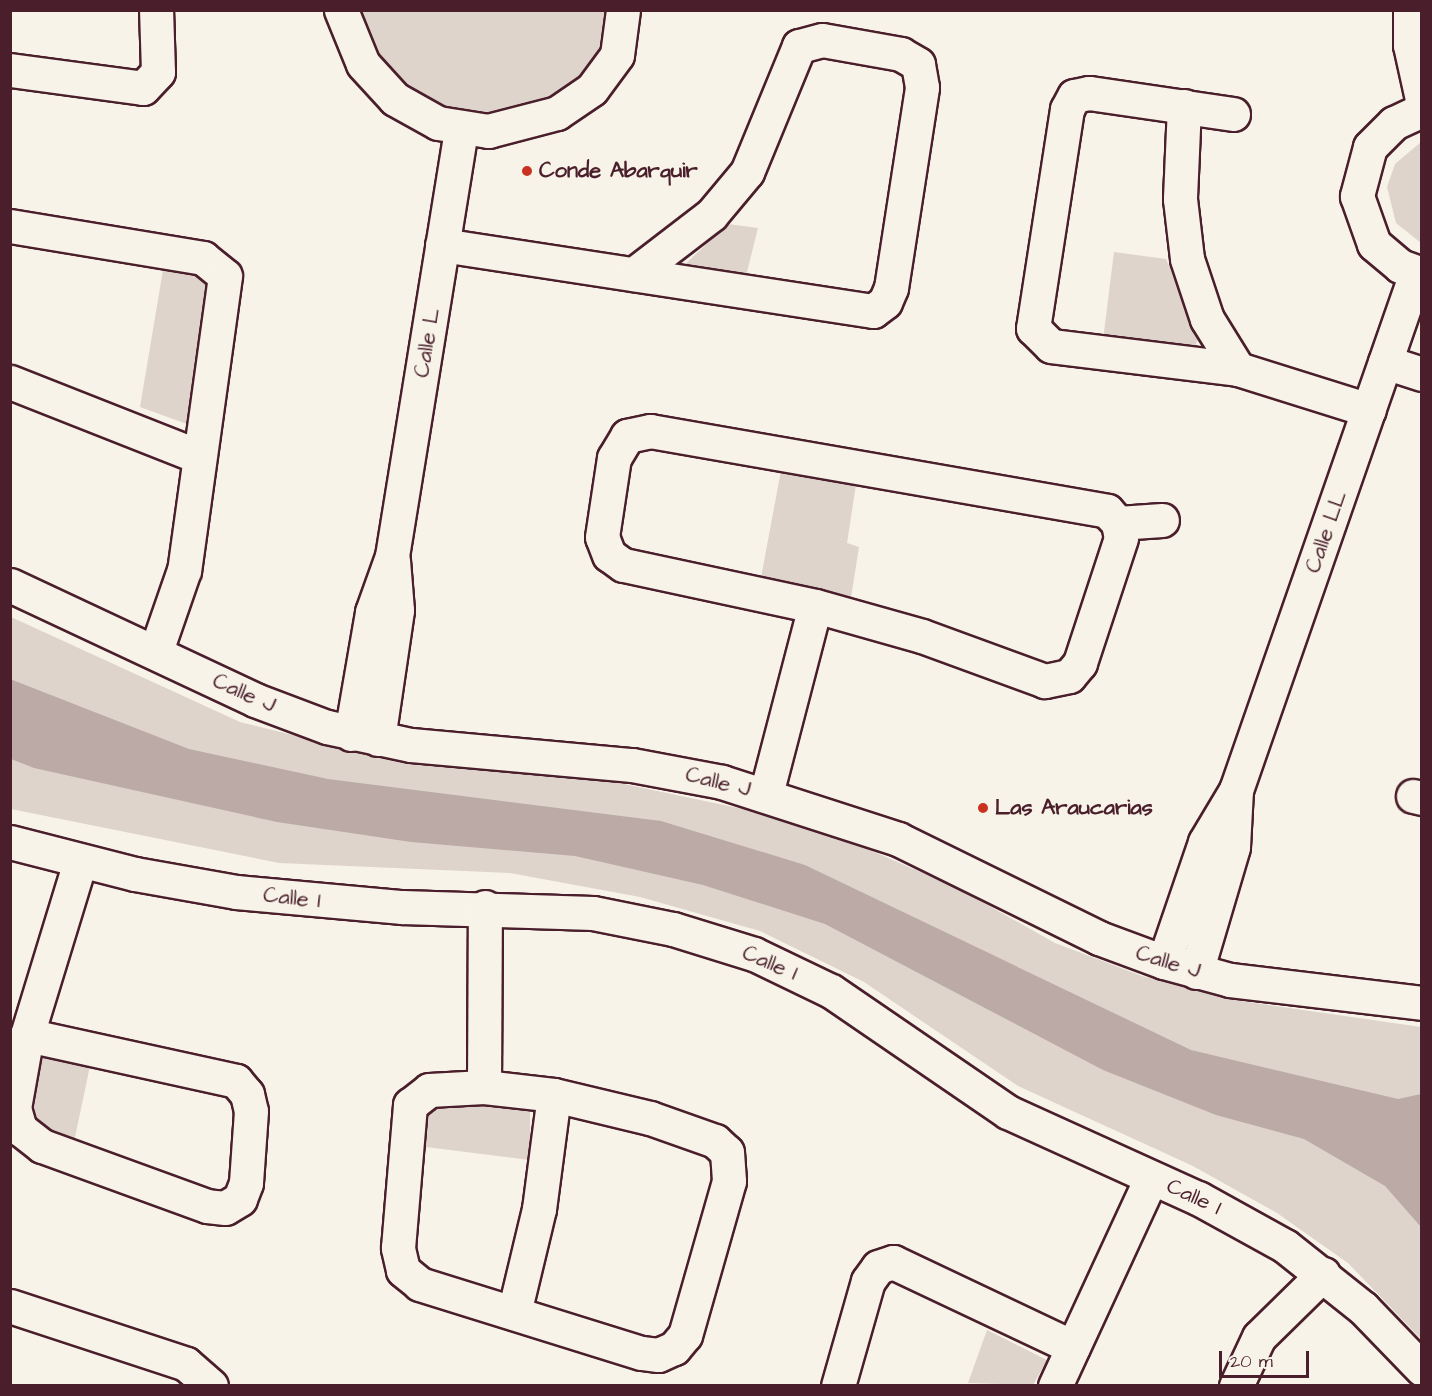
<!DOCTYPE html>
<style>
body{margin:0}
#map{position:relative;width:1432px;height:1396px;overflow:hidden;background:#f7f3e8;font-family:"Architects Daughter",sans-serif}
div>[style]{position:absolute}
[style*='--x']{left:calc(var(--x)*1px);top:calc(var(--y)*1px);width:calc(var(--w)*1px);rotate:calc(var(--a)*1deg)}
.green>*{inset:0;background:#ded4cc}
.water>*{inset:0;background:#bcaaa7}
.roads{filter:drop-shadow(2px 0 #4a1f2b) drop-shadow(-2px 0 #4a1f2b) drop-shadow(0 2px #4a1f2b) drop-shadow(0 -2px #4a1f2b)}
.minor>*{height:33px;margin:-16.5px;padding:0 16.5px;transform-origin:16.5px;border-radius:16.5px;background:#f7f3e8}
.dots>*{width:16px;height:16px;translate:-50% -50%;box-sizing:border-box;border:3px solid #f7f3e8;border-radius:50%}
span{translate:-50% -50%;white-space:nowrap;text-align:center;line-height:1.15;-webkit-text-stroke:4.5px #f7f3e8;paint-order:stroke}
.poi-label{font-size:22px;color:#4a1f2b;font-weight:700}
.left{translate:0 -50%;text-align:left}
.street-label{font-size:22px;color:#4a1f2b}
.frame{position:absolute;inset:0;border:12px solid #4a1f2b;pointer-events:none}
.scale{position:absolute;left:1219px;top:1351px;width:90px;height:27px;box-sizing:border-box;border:3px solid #4a1f2b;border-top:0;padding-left:8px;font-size:18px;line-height:21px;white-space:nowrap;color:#4a1f2b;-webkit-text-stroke:4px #f7f3e8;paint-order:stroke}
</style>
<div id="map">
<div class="green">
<i style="clip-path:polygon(357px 11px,604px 11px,607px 24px,603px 47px,578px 80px,548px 100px,487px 115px,449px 111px,408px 88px,375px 52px)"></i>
<i style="clip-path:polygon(1421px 142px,1421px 243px,1396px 223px,1387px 187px,1395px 164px)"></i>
<i style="clip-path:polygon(728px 224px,758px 228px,746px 276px,681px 268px)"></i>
<i style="clip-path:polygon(1114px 252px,1166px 259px,1200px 335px,1192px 352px,1103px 340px)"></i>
<i style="clip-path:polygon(164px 264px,210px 279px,187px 424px,140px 407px)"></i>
<i style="clip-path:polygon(782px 465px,857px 478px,847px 543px,859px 547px,850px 604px,760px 583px)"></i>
<i style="clip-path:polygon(11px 617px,240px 722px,387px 758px,605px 780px,776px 816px,863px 847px,957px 888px,1055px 943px,1142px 976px,1241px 1001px,1421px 1027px,1421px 1339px,1348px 1263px,1277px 1213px,1193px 1166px,1018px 1086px,864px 982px,760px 931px,640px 897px,510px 873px,279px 863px,11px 809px)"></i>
<i style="clip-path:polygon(44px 1052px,91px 1061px,74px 1142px,34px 1126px,29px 1097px)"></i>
<i style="clip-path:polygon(441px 1103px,530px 1107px,530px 1160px,418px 1146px,424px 1110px)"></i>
<i style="clip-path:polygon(987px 1330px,1047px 1360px,1033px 1385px,968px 1383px)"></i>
</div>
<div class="water">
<i style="clip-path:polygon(10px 679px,189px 749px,328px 779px,661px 821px,805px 865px,1191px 1050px,1398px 1099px,1421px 1094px,1421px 1227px,1385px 1186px,1304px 1139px,1216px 1115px,1103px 1070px,825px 924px,703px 885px,575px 856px,411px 842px,277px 822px,34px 768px,11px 759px)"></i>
</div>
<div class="roads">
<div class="minor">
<i style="--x:341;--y:10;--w:58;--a:67.8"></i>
<i style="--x:363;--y:64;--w:47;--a:47.6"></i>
<i style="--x:395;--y:99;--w:49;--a:29.2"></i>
<i style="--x:438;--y:123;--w:51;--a:9.1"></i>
<i style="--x:488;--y:131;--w:71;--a:-14.6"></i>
<i style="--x:557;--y:113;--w:42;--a:-34.4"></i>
<i style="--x:592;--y:89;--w:42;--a:-53.7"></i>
<i style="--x:617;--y:55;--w:45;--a:-82.4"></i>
<i style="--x:1410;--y:10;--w:35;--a:90"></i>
<i style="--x:1410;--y:45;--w:55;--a:77.5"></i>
<i style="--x:10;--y:70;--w:134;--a:7.7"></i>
<i style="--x:143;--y:88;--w:22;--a:-47"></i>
<i style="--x:158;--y:72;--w:62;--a:-91.8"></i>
<i style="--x:1184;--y:106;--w:93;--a:92.5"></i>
<i style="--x:1180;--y:199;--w:60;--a:83.3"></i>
<i style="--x:1187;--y:259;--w:63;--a:71.6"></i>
<i style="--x:1207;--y:319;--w:59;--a:58.2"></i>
<i style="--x:1422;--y:110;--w:31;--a:155"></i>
<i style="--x:1394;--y:123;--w:34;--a:135"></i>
<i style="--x:1370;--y:147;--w:51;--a:104.9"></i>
<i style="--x:1357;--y:196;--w:51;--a:70.5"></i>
<i style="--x:1374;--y:244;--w:34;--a:40"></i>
<i style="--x:1400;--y:266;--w:23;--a:20"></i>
<i style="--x:1233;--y:114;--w:146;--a:-171.7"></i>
<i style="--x:1089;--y:93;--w:15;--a:169"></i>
<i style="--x:1074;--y:96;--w:15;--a:118"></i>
<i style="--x:1067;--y:109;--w:222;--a:98.8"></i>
<i style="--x:1033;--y:328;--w:25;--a:45"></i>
<i style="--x:1051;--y:346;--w:188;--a:7"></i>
<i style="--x:1238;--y:369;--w:137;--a:17.4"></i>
<i style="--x:10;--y:226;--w:196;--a:9.4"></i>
<i style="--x:203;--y:258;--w:28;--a:39"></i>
<i style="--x:225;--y:276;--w:297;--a:97.9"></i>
<i style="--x:184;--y:570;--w:86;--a:109.1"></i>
<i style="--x:442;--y:245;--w:436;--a:8.7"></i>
<i style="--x:873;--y:311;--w:15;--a:-37"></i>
<i style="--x:885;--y:302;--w:15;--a:-67"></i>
<i style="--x:891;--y:288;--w:203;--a:-81.2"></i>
<i style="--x:922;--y:87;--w:23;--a:-100"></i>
<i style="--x:918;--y:64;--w:20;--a:-150"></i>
<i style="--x:901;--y:54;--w:80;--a:-170"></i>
<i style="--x:822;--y:40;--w:24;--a:165"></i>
<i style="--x:799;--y:46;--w:136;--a:112.4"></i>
<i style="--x:747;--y:172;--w:56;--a:129.9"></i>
<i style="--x:711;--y:215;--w:97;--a:142.5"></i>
<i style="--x:1385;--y:362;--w:39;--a:18"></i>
<i style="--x:10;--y:382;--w:202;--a:21.5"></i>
<i style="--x:650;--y:431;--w:464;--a:9.9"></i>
<i style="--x:1107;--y:511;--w:16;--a:47"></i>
<i style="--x:1118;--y:523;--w:15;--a:79"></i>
<i style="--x:1121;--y:538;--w:132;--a:108.2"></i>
<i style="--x:1080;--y:663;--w:17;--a:130"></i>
<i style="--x:1069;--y:676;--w:25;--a:168"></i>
<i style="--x:1045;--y:681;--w:131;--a:-159.9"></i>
<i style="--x:922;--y:636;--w:111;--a:-164.3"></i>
<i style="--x:815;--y:606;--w:196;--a:-167.9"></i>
<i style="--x:623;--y:565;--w:17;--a:-144"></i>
<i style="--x:609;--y:555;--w:19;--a:-111"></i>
<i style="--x:602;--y:537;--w:80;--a:-81.4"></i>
<i style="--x:614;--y:458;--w:26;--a:-59"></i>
<i style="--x:627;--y:436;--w:24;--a:-12"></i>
<i style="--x:1118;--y:523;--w:44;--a:-3.9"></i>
<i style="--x:10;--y:585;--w:271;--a:25.1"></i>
<i style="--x:255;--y:700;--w:77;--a:20.6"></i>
<i style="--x:327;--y:727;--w:86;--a:12.1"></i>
<i style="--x:411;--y:745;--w:222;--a:5.2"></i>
<i style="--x:632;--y:765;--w:92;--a:10.7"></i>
<i style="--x:722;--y:782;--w:185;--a:17.9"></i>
<i style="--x:898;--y:839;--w:224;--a:26.2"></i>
<i style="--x:1099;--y:938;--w:69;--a:20.3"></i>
<i style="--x:1164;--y:962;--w:68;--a:15.3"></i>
<i style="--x:1230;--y:980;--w:193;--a:6.8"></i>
<i style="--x:351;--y:734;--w:124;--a:-80.2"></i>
<i style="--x:372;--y:612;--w:59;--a:-70.3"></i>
<i style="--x:392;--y:556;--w:432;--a:-80.8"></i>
<i style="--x:378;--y:739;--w:130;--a:-81.6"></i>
<i style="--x:397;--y:610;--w:50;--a:-94.6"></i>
<i style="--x:766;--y:794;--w:194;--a:-75.4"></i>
<i style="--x:1413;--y:796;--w:9;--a:13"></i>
<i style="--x:10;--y:842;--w:129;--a:14.4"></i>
<i style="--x:135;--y:874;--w:103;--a:10.1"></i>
<i style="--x:236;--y:892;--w:167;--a:5.2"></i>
<i style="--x:402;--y:907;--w:191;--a:1.8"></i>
<i style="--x:593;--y:913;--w:82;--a:11.3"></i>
<i style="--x:673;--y:929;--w:85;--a:17.2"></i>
<i style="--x:754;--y:954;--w:85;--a:25.7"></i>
<i style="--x:831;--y:991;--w:214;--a:34.4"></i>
<i style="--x:1008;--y:1112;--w:209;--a:24.4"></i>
<i style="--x:1198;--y:1198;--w:99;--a:28.9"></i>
<i style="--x:1285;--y:1246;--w:100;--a:38.5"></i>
<i style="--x:1363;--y:1308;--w:85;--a:46"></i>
<i style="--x:1164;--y:962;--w:127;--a:-71.1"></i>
<i style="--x:1205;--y:842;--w:61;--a:-59.2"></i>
<i style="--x:1236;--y:790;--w:547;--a:-70.8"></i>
<i style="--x:1196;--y:972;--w:130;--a:-73.5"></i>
<i style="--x:1233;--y:847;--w:57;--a:-87"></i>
<i style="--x:27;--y:1035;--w:214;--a:12.4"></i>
<i style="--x:236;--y:1081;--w:17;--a:50"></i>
<i style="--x:247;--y:1094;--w:17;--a:77"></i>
<i style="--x:251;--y:1111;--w:72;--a:94"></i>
<i style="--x:246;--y:1183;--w:17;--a:111"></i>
<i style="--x:240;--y:1199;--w:17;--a:149"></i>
<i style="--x:225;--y:1208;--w:18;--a:-174"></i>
<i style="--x:207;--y:1206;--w:176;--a:-160"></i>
<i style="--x:42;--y:1146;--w:28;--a:-142"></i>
<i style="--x:20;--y:1129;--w:22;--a:-106"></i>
<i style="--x:14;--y:1108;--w:74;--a:-79.9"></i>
<i style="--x:27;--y:1035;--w:181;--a:-73"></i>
<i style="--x:484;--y:1087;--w:70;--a:6.5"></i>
<i style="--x:554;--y:1095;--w:99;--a:13.5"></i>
<i style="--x:650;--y:1118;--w:69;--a:19.5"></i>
<i style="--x:715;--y:1141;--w:16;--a:43"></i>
<i style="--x:727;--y:1152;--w:29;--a:86"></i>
<i style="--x:729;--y:1181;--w:160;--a:105.9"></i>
<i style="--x:685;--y:1335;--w:17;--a:130"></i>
<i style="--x:674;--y:1348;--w:17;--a:156"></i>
<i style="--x:658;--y:1355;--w:17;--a:-173"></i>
<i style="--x:641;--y:1353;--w:232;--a:-162.7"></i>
<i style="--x:420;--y:1284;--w:22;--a:-141"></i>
<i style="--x:403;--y:1270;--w:23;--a:-103"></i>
<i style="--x:398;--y:1248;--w:144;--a:-85.2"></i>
<i style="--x:410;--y:1105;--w:24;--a:-38"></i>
<i style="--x:429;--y:1090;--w:55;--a:-3.1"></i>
<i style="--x:484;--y:1087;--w:180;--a:-89.7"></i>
<i style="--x:10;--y:1306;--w:185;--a:18.2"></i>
<i style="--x:186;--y:1364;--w:33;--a:41"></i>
<i style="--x:514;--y:1313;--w:107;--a:-76.5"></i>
<i style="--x:539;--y:1209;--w:115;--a:-82.5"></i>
<i style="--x:838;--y:1386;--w:109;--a:-74.1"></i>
<i style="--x:868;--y:1281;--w:17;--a:-54"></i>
<i style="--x:878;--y:1267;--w:16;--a:-18"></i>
<i style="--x:893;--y:1262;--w:199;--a:25.3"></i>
<i style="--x:1055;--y:1386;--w:229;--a:-65.2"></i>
<i style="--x:1236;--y:1386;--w:54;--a:-64.9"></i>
<i style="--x:1259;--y:1337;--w:90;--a:-44.5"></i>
</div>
</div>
<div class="dots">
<i style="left:527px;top:171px;background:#c8321e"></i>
<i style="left:983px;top:808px;background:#c8321e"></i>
</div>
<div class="poi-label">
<span class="left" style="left:539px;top:171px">Conde Abarquir</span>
<span class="left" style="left:995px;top:808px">Las Araucarias</span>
</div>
<div class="street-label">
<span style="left:427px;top:343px;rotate:-81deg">Calle L</span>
<span style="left:1326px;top:532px;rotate:-71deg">Calle LL</span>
<span style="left:244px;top:693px;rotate:24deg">Calle J</span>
<span style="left:718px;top:782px;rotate:14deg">Calle J</span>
<span style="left:292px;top:898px;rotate:6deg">Calle I</span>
<span style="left:1168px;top:962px;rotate:17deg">Calle J</span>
<span style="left:770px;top:963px;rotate:23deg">Calle I</span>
<span style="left:1194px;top:1197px;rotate:25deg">Calle I</span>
</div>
<div class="frame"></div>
<div class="scale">20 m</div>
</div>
